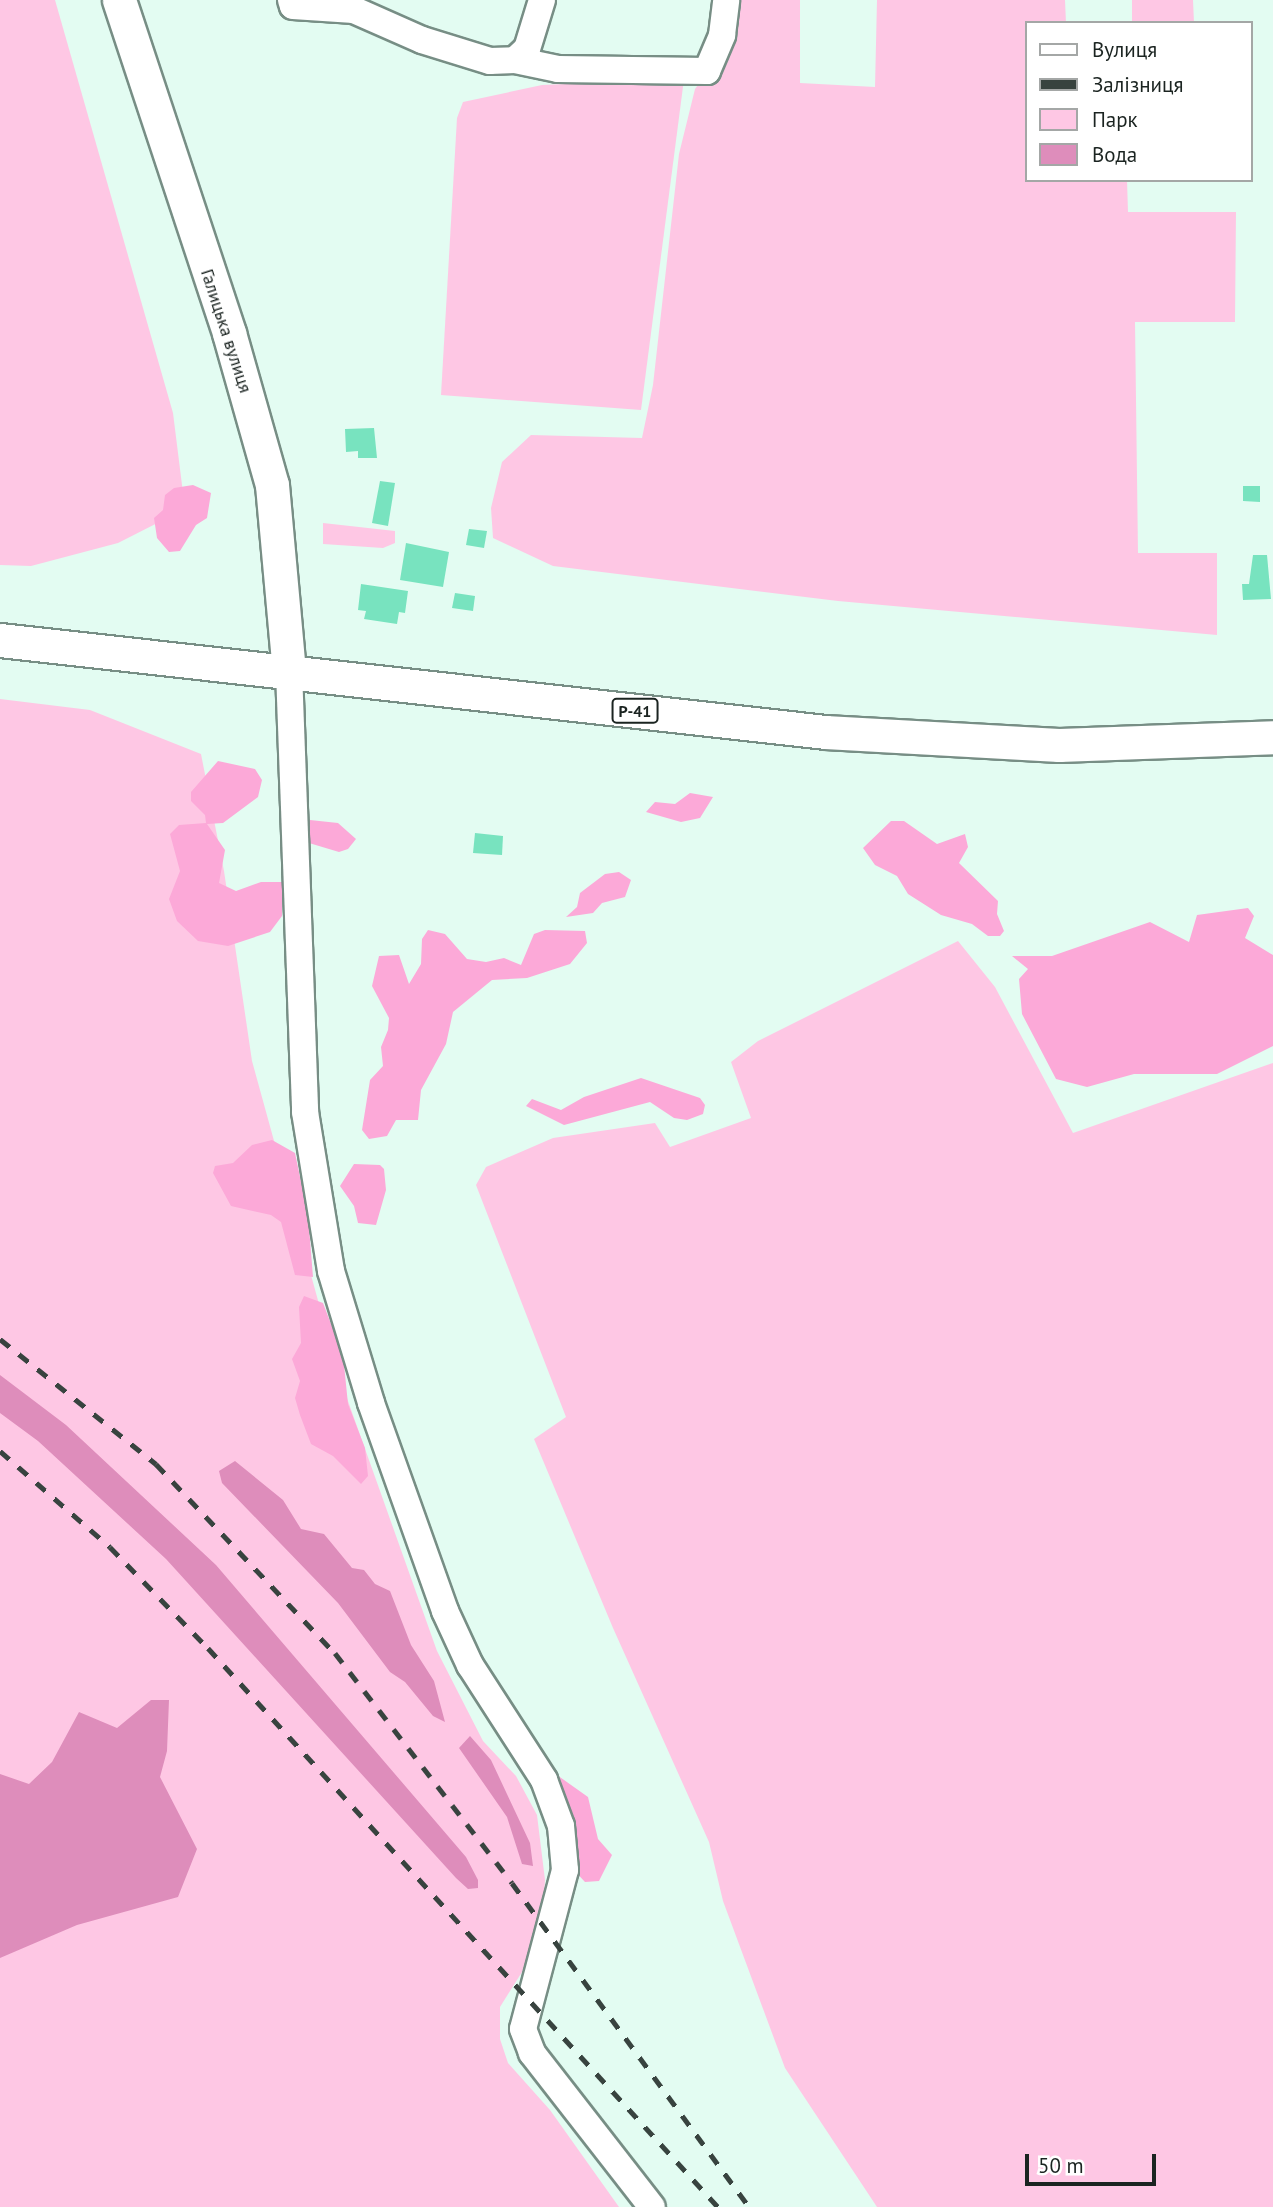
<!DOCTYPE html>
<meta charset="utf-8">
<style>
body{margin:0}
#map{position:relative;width:1273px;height:2207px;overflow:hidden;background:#e3fcf2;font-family:"PT Sans",sans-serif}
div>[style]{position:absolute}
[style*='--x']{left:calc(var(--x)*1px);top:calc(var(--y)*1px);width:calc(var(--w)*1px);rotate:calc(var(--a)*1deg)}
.green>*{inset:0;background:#fec7e4}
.forest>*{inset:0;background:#fca9d8}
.water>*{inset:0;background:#de8dbb}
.building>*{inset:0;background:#78e3bf}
.roads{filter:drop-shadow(2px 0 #778e85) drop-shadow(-2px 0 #778e85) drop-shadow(0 2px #778e85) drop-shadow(0 -2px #778e85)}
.minor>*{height:26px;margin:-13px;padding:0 13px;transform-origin:13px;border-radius:13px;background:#fff}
.major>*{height:33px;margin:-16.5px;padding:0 16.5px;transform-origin:16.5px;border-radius:16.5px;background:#fff}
.rail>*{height:5px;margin-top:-2.5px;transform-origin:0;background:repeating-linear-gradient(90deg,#38433f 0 12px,transparent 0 24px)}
span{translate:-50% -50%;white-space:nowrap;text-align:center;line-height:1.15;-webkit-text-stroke:5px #fff;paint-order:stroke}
.shield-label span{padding:2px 5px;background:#fff;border:2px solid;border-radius:5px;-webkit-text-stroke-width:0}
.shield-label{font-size:16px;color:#1b2421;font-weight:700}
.street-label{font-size:18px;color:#1b2421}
.legend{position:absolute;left:1025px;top:21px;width:228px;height:161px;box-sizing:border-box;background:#fff;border:2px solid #a4a7a6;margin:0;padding:9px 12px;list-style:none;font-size:21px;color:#1b2421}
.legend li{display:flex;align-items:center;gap:14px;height:35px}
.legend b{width:35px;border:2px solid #a4a7a6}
.scale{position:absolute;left:1025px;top:2154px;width:131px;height:32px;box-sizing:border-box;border:4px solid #1b2421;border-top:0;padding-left:9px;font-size:21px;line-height:24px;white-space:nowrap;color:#1b2421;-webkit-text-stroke:5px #fff;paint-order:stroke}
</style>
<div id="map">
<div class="green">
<i style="clip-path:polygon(0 0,55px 0,173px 413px,185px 509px,118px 543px,31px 566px,0 565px)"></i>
<i style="clip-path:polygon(717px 0,800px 0,800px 83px,875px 87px,877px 0,1065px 0,1066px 23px,1026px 23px,1026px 180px,1127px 180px,1128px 212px,1236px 212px,1235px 322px,1135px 322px,1138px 553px,1217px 553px,1217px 635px,838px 601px,553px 566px,493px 538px,491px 508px,502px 462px,531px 435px,642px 438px,653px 385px,679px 154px,695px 89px,714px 63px)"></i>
<i style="clip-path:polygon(1132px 0,1193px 0,1194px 23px,1132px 23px)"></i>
<i style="clip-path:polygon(684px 79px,641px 410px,441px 395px,457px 118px,463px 102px,542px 85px)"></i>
<i style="clip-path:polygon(323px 523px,395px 531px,395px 543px,383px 548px,323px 544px)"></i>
<i style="clip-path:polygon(0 699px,90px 710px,201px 754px,224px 871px,252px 1061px,338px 1373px,437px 1651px,483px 1741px,516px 1776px,537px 1815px,545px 1880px,543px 1911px,522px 1972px,500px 2007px,500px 2039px,508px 2063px,550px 2110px,619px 2207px,0 2207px)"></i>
<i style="clip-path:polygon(958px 941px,995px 987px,1073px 1133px,1273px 1063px,1273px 2207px,877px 2207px,785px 2068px,723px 1901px,709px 1842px,613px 1628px,534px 1439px,566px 1417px,476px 1185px,486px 1167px,553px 1138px,655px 1123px,670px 1147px,751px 1118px,731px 1062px,758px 1041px)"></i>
</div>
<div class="forest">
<i style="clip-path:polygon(193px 485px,211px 493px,207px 518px,196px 525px,180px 551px,169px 552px,157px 538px,154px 518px,163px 510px,165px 495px,174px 488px)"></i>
<i style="clip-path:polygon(218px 761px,255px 769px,262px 780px,258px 797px,223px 823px,207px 824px,225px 850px,219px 883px,236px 891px,261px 882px,282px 882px,282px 916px,270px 932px,228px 946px,198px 941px,177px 921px,169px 899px,180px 871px,170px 834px,179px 825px,206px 823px,205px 815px,191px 801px,191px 792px)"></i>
<i style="clip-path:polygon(690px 793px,713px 797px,700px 818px,681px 822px,646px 812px,655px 802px,675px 804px)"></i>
<i style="clip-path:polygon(310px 820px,338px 823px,356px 839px,348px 849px,339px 852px,309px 843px,305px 826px)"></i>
<i style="clip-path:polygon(891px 821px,904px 821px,937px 844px,965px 834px,968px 847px,959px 863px,998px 901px,997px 914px,1004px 931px,1000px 936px,988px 936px,972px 924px,941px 915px,908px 894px,897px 876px,875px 865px,863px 848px)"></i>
<i style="clip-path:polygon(619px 872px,631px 880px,625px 897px,602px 903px,593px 913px,566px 917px,577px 907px,580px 893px,605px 874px)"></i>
<i style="clip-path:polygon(1248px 908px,1254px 916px,1245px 938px,1273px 955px,1273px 1046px,1217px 1074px,1134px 1074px,1087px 1087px,1056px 1079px,1022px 1014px,1019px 979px,1028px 969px,1012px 956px,1052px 956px,1150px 922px,1189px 942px,1197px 915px)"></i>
<i style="clip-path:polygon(428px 930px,445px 934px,467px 959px,486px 962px,504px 958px,521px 965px,534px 934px,545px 930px,585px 931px,587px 943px,570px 964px,527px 978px,492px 980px,453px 1012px,446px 1044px,421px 1090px,418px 1120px,396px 1120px,387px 1136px,369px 1139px,362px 1130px,370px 1080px,383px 1066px,381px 1047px,388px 1030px,389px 1018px,372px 986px,379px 956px,399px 955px,409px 984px,421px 964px,422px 939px)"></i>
<i style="clip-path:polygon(641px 1078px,700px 1098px,705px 1105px,703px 1114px,687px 1120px,674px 1118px,650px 1102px,564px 1125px,526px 1106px,532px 1099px,561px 1110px,584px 1097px)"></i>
<i style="clip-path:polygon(272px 1140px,295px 1153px,308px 1215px,313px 1277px,295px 1275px,281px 1222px,271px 1215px,231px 1206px,213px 1173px,215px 1166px,233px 1163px,252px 1145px)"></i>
<i style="clip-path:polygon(354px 1164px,380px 1165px,384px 1169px,386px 1190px,376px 1225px,358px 1223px,354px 1206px,340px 1186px)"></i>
<i style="clip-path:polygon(304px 1296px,323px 1303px,343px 1355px,348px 1404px,365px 1448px,368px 1476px,361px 1484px,333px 1456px,311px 1444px,300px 1415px,295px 1398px,300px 1381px,292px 1359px,301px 1343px,299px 1307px)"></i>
<i style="clip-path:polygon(557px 1775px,588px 1797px,598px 1839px,612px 1855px,599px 1881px,585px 1882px,572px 1868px,553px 1778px)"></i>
</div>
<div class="water">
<i style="clip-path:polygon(0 1375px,66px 1425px,216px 1565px,466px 1857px,478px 1880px,478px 1888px,468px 1889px,456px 1878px,166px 1559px,38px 1441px,0 1413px)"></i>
<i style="clip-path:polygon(235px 1461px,283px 1500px,301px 1529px,324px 1534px,352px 1568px,364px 1570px,375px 1584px,390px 1591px,411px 1645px,434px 1681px,445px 1722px,433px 1716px,405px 1682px,390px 1672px,338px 1603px,222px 1483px,219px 1471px)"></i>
<i style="clip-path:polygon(151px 1700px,169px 1700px,167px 1751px,160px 1777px,197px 1849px,178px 1897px,77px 1925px,0 1958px,0 1774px,29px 1784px,52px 1762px,79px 1712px,117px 1728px)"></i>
<i style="clip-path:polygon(470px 1736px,491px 1760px,530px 1843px,533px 1866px,522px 1864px,507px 1817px,459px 1748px)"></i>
</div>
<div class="building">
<i style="clip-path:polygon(374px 428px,377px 458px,358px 458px,358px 451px,346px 452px,345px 429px)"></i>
<i style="clip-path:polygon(380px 481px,395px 483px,388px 526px,372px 523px)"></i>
<i style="clip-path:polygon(1243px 486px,1260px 486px,1260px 502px,1243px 501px)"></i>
<i style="clip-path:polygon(469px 529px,487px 531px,484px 548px,466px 545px)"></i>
<i style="clip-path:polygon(406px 543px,449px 552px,443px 587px,400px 580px)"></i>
<i style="clip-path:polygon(1253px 555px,1267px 555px,1271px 599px,1243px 600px,1242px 584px,1249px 584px)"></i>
<i style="clip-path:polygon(361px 584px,408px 591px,405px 613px,399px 612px,397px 624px,364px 619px,366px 611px,358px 610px)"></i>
<i style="clip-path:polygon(455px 593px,475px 596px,473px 611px,452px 608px)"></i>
<i style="clip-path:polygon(475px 833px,503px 836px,502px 855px,473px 853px)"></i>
</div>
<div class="roads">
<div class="minor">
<i style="--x:291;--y:0;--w:6;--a:72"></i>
<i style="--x:293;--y:6;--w:61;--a:3.8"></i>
<i style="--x:354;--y:10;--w:74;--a:23.8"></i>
<i style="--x:422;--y:40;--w:71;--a:17.2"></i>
<i style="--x:490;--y:61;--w:25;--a:-2"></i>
<i style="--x:515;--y:60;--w:16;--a:-43"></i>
<i style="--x:527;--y:49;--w:51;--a:-73"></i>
<i style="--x:515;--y:60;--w:44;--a:11.8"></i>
<i style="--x:558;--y:69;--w:149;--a:0.8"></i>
<i style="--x:707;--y:71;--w:39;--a:-67"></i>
<i style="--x:722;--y:35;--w:35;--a:-83"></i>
<i style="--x:289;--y:671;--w:441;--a:87.9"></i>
<i style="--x:305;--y:1112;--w:161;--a:80.7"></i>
<i style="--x:331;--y:1271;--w:138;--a:73.1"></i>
<i style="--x:371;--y:1403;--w:221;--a:70.4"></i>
<i style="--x:445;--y:1611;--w:60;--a:65.2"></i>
<i style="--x:470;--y:1665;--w:137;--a:57.2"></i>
<i style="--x:544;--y:1780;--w:49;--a:69.7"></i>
<i style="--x:561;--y:1826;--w:44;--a:84.8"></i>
<i style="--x:565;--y:1870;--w:164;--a:104.8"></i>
<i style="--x:523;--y:2029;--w:26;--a:69"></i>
<i style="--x:532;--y:2053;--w:195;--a:52.1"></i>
</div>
<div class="major">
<i style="--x:119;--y:0;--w:351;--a:71.7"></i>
<i style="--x:229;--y:333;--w:158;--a:74.2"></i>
<i style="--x:272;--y:485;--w:187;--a:84.8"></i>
<i style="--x:0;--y:640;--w:830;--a:6.36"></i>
<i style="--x:825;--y:732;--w:234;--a:3.2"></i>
<i style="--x:1059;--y:745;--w:214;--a:-2.1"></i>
</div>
</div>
<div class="rail">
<i style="--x:0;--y:1339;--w:200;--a:38.7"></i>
<i style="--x:156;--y:1464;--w:260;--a:46.6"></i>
<i style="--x:335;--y:1653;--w:290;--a:52.4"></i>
<i style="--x:512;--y:1883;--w:401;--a:53.8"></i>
<i style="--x:0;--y:1451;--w:146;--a:41.1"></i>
<i style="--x:110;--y:1547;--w:141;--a:45.9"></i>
<i style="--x:208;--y:1648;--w:757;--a:47.62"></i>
</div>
<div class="shield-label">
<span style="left:635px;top:711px">Р-41</span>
</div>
<div class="street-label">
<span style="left:226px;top:331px;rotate:72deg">Галицька вулиця</span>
</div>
<ul class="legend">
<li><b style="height:9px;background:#fff"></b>Вулиця</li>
<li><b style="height:9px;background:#38433f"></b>Залізниця</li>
<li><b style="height:19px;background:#fec7e4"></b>Парк</li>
<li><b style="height:19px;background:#de8dbb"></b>Вода</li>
</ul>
<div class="scale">50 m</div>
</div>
